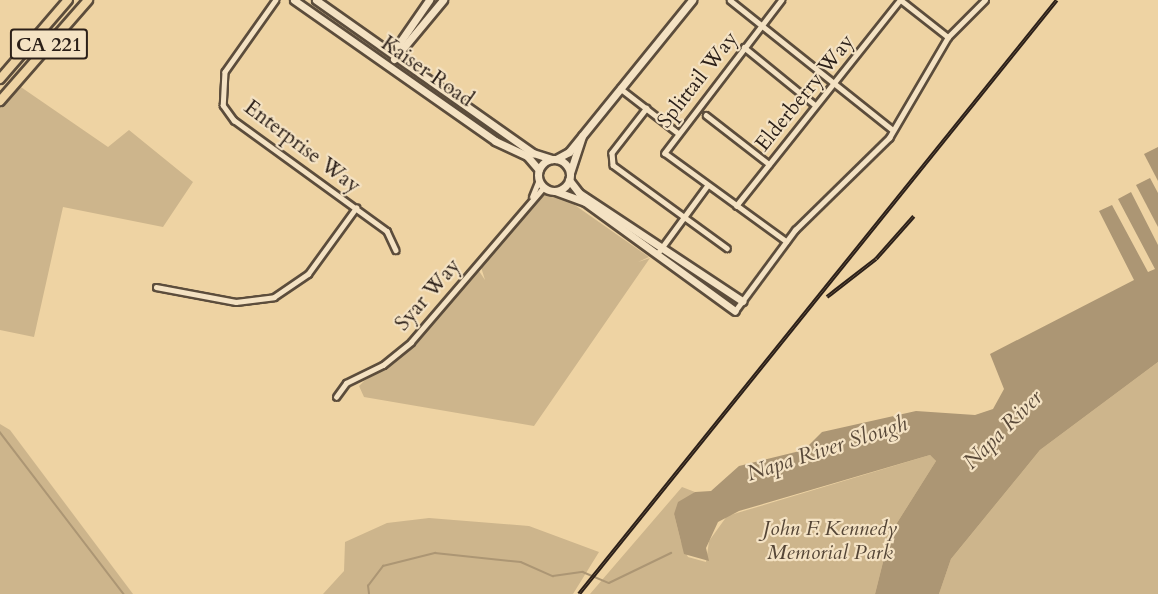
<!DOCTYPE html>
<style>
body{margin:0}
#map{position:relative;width:1158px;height:594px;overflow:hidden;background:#eed3a3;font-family:Cardo,serif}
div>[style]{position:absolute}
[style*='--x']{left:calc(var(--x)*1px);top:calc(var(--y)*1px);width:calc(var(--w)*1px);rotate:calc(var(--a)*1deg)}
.green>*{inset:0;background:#cdb58c}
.water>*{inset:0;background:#ac9674}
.stream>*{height:1.5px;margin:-0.75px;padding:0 0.75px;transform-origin:0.75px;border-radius:0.75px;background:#ac9674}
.roads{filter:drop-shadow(2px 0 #5c4d3c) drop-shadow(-2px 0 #5c4d3c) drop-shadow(0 2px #5c4d3c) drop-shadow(0 -2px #5c4d3c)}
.street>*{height:4.5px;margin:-2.25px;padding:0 2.25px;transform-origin:2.25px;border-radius:2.25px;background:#f4e2c3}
.secondary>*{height:7px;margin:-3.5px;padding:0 3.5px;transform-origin:3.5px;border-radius:3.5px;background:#f4e2c3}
.secondary>.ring{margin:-3.5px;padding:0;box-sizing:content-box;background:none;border:7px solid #f4e2c3;border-radius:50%}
.primary>*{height:8px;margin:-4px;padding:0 4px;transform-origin:4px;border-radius:4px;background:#eed3a3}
.rail>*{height:4px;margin-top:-2px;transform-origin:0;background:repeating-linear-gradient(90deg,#f4e2c3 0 4.5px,#2c2019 0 9px);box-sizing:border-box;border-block:2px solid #2c2019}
span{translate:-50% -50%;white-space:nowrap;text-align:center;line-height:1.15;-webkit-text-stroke:4.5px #f4e2c3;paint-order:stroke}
.shield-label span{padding:2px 4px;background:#f4e2c3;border:2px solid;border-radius:4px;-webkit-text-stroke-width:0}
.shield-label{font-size:20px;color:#2c2019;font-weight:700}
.street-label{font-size:21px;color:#2c2019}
.park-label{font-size:21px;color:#544536;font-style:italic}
.water-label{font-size:22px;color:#594939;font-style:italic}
</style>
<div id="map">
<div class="green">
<i style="clip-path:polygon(15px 83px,108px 147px,129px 130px,193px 182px,163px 227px,63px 207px,34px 337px,0 330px,0 101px)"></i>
<i style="clip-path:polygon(549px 187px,649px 257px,638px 262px,650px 258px,534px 426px,364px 397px,359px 386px,364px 381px,408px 352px,479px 271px,485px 280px,481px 267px)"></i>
<i style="clip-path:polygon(1158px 362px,1158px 594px,939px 594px,951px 559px,1040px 450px)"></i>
<i style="clip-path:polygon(0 424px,10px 430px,133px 594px,0 594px)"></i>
<i style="clip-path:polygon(930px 455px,936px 461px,890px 534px,875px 594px,590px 594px,682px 487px,695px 492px,674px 514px,681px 542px,688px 557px,706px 562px,709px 541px,727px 516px)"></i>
<i style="clip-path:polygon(429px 518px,529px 526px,599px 552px,573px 594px,323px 594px,344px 571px,345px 542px,387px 523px)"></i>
</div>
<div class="water">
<i style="clip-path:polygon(1158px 147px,1158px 181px,1144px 154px)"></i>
<i style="clip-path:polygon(1150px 178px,1158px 193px,1158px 227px,1136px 185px)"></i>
<i style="clip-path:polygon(1131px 192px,1158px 245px,1158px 362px,1040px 450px,951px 559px,939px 594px,875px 594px,890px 534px,936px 461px,930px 455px,739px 511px,718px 522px,706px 548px,709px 561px,684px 554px,674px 514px,678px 502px,695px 492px,711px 491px,739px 466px,804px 450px,822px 432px,916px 411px,975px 415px,993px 409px,1004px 389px,990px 354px,1134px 280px,1099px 211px,1112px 205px,1148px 272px,1155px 269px,1118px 199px)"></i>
</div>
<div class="stream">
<i style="--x:0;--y:432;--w:204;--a:52.6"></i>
<i style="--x:369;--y:594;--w:8;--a:-97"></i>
<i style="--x:368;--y:586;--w:25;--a:-53"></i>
<i style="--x:383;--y:566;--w:54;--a:-14"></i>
<i style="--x:435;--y:553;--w:86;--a:6"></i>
<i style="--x:521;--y:562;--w:35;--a:24"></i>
<i style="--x:553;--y:576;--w:30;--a:-8"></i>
<i style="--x:583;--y:572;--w:28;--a:23"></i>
<i style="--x:609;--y:583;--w:69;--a:-25.8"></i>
</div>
<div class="roads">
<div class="street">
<i style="--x:276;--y:0;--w:88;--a:125.3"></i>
<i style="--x:225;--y:72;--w:33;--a:93"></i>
<i style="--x:223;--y:105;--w:19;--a:54"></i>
<i style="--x:234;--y:120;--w:189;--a:36"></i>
<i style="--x:387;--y:231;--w:21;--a:65"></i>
<i style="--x:730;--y:0;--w:208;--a:38.6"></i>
<i style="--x:782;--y:0;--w:193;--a:127.4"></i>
<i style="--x:665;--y:153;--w:150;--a:36"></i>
<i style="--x:901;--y:0;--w:60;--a:38.2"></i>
<i style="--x:744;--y:47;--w:92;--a:39.2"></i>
<i style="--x:620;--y:88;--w:73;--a:37.8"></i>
<i style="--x:647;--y:108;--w:57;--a:127.9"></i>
<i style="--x:612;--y:153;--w:12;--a:85"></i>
<i style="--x:613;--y:165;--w:141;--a:36.1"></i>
<i style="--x:706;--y:115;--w:80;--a:37.9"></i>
<i style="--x:532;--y:197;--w:18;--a:-68"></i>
<i style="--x:736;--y:206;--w:263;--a:-51.5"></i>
<i style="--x:657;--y:254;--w:84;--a:-53.7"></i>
<i style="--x:156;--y:287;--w:81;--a:10.6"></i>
<i style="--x:236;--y:302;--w:38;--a:-7"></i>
<i style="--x:274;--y:297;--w:41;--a:-34.1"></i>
<i style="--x:308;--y:274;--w:82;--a:-54"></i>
<i style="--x:735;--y:311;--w:101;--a:-53.5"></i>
<i style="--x:795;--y:230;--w:132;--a:-44.4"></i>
<i style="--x:889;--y:138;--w:117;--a:-59.7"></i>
<i style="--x:948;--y:37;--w:52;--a:-45"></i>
<i style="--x:336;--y:397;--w:17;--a:-54"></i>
<i style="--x:346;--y:383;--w:41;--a:-25.9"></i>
<i style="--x:383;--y:365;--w:36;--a:-39"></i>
<i style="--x:411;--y:342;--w:204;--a:-49.4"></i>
</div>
<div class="secondary">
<i style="--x:294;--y:0;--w:246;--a:35"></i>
<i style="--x:495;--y:141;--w:35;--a:25"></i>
<i style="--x:527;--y:156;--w:18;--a:49"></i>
<i style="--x:316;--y:0;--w:266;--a:35.2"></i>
<i style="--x:533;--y:153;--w:20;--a:18"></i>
<i style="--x:399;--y:53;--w:8;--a:-97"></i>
<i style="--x:398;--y:45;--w:55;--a:-55.4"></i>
<i style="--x:394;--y:59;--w:77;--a:-50.3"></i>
<i style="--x:556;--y:159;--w:15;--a:-28"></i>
<i style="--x:569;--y:152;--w:196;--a:-51"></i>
<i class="ring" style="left:538px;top:159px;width:25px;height:25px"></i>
<i style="--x:570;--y:173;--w:39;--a:-72"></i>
<i style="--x:569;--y:180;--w:16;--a:52"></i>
<i style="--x:579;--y:193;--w:196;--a:33.5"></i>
<i style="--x:555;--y:191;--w:32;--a:20"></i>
<i style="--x:585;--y:202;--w:185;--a:36"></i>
</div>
<div class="primary">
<i style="--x:0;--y:79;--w:104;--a:-49.3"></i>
<i style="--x:0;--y:101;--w:134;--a:-48.9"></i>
</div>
</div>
<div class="rail">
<i style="--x:827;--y:297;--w:62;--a:-37.8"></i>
<i style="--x:876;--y:259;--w:57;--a:-48.5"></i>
<i style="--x:579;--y:594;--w:762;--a:-51.18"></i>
</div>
<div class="shield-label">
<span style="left:49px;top:44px">CA 221</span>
</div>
<div class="street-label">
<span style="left:427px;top:72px;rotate:35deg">Kaiser Road</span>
<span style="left:698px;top:80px;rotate:-52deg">Splittail Way</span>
<span style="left:805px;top:93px;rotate:-51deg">Elderberry Way</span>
<span style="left:302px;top:147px;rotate:37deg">Enterprise Way</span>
<span style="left:428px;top:295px;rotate:-49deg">Syar Way</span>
</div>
<div class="park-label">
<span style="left:830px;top:541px">John F. Kennedy<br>Memorial Park</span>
</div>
<div class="water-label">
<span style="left:1003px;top:430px;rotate:-45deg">Napa River</span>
<span style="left:827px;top:449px;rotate:-18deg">Napa River Slough</span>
</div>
</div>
